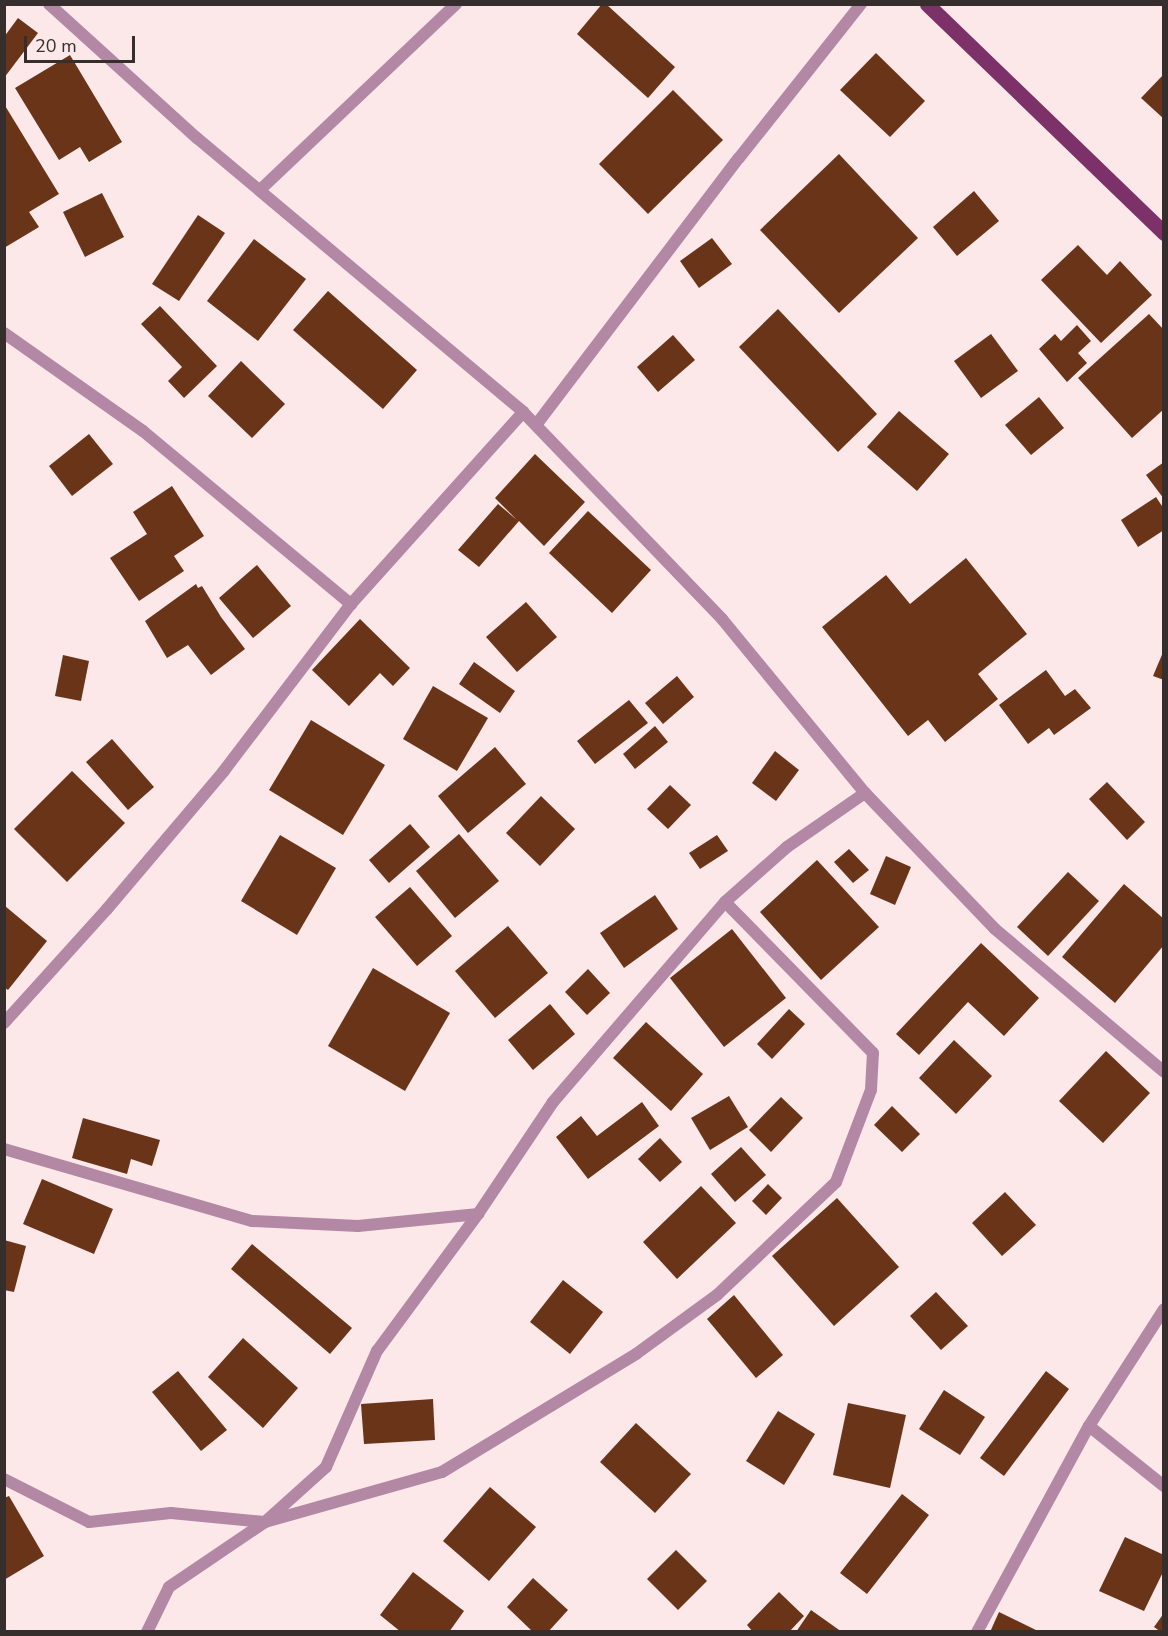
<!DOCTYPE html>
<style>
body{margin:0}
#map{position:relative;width:1168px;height:1636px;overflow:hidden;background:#fce8e9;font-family:"Nunito Sans",sans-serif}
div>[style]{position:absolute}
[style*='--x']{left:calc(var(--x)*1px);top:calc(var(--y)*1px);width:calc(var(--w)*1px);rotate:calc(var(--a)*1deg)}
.building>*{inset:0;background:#6a3418}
.minor>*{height:12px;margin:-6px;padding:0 6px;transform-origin:6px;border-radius:6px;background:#b388a5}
.primary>*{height:15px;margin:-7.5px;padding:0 7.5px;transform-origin:7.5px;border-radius:7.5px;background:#7c3168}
span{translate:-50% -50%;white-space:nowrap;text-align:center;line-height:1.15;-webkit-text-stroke:6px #fce8e9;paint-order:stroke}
.frame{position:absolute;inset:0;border:6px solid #362d2d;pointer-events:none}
.scale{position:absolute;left:24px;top:36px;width:111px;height:27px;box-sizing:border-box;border:3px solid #362d2d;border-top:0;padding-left:8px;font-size:18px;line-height:21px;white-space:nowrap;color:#362d2d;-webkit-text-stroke:4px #fce8e9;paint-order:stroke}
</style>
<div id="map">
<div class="building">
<i style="clip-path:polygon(602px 4px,606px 4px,675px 67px,648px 98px,577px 34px)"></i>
<i style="clip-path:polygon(18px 18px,38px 33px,4px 78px,4px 37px)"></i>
<i style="clip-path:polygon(876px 53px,925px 101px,890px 137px,840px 90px)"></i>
<i style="clip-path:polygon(70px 55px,122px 142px,89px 162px,80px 147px,59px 160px,15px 88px)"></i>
<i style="clip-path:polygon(1164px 74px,1164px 119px,1141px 98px)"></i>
<i style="clip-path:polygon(673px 90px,723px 140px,648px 214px,599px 164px)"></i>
<i style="clip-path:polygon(4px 104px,59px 194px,29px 212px,39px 227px,4px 248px)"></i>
<i style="clip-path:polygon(839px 154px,918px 238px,839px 313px,760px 230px)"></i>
<i style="clip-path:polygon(974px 191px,999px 221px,957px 256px,933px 227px)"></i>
<i style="clip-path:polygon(102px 193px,124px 237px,85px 257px,63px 212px)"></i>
<i style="clip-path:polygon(198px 215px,225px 233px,179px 301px,152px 284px)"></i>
<i style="clip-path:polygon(712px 238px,732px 264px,699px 288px,680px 261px)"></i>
<i style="clip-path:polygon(254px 239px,306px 279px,258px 341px,207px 301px)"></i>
<i style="clip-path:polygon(1078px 245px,1107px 275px,1120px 261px,1152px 295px,1101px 343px,1041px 280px)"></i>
<i style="clip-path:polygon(328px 291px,417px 370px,383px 409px,293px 330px)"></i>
<i style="clip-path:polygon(160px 306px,217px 366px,184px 398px,168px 381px,182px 367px,141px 324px)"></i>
<i style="clip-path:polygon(778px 309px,877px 414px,838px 452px,739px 347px)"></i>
<i style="clip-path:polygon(1149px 314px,1164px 330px,1164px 409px,1132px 438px,1078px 378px)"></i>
<i style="clip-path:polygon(1077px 325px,1091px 341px,1078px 353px,1087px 363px,1067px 382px,1039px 349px,1055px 334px,1061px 341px)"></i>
<i style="clip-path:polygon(991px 334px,1018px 371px,981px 398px,954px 361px)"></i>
<i style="clip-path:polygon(673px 335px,695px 360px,658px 392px,637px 367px)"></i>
<i style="clip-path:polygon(241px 361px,285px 404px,252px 438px,208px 396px)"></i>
<i style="clip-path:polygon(1039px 397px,1064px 428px,1031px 455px,1005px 425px)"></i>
<i style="clip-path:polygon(899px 411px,949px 454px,917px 491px,867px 447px)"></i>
<i style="clip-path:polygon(89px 434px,113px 464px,72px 496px,49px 466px)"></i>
<i style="clip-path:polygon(535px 454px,585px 502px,544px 546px,519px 521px,479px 567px,458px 550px,498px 504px,517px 520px,495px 498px)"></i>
<i style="clip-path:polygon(1164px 462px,1164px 499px,1146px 475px)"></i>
<i style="clip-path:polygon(172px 486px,204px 536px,174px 556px,184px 571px,139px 601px,110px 558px,147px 534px,133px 512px)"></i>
<i style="clip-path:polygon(1156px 497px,1164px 509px,1164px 530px,1138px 547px,1121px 520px)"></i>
<i style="clip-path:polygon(588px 511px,651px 570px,612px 613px,549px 553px)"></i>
<i style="clip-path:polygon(966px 558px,1027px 634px,978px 674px,998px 699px,945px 742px,928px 720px,908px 736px,822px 627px,886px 575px,910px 604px)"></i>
<i style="clip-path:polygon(257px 565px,291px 606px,253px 638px,219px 598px)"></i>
<i style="clip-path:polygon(196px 584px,198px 588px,202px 586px,221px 617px,245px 649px,211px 675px,188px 645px,167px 658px,145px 621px)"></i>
<i style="clip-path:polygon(526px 602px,557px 637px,517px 672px,486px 637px)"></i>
<i style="clip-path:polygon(360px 619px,410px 668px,393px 686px,380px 673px,349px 706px,312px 670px)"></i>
<i style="clip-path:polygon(1164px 650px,1164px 680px,1153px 676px)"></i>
<i style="clip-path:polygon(63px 655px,89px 661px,81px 701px,55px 696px)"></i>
<i style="clip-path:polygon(474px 662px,515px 691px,500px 713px,459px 684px)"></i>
<i style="clip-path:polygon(1046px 670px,1065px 696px,1075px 689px,1091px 708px,1054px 735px,1049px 728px,1028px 744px,999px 705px)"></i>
<i style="clip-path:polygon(677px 676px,694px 697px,663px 724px,645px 703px)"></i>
<i style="clip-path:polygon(433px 686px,488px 718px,457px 771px,403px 739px)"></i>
<i style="clip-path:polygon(629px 700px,648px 723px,595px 764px,577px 741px)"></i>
<i style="clip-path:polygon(311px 720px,385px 765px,343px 835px,269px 790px)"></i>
<i style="clip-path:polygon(655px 726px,668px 742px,635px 769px,623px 754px)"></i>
<i style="clip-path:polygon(112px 739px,154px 787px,128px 810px,86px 762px)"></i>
<i style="clip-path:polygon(495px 747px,526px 784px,468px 833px,438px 796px)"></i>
<i style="clip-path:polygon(775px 751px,799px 770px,776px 801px,752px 783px)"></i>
<i style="clip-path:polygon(72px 771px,125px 823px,67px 882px,14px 829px)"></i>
<i style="clip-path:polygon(1107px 782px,1145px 822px,1127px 840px,1089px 799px)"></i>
<i style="clip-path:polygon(670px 785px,691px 805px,668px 829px,647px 809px)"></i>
<i style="clip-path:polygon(541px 796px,575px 829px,540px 866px,506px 833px)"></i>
<i style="clip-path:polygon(410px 824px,430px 847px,389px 883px,369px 860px)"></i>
<i style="clip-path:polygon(459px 834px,499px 881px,455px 918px,416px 871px)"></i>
<i style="clip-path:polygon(280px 835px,336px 868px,297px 935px,241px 901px)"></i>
<i style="clip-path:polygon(717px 835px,728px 851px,700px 869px,689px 853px)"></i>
<i style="clip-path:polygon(849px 849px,869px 870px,853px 883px,834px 862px)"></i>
<i style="clip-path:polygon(886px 856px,911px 867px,895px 905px,870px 894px)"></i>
<i style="clip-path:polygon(817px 860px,879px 927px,821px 980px,760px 912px)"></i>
<i style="clip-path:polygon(1068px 872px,1099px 901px,1048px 956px,1017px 927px)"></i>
<i style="clip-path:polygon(1124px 884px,1164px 919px,1164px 945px,1115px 1003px,1062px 957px)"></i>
<i style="clip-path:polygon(410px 887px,452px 936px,417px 966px,375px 917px)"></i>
<i style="clip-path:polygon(655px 895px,678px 929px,624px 968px,600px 933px)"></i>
<i style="clip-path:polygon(5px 906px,47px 941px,8px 990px,5px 988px)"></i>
<i style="clip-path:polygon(508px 926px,548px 973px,495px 1018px,455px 971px)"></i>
<i style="clip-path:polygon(732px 929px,786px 998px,724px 1047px,670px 978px)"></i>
<i style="clip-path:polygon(981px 943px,1039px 998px,1004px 1036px,968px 1002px,919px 1055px,896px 1034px)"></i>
<i style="clip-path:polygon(373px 968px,450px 1013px,405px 1091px,328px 1046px)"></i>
<i style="clip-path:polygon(588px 969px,610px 993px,587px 1015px,565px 992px)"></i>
<i style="clip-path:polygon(550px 1004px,575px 1034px,533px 1070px,508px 1040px)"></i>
<i style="clip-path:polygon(789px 1009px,805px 1024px,772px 1059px,757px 1044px)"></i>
<i style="clip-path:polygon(646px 1022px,703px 1074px,671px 1111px,613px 1058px)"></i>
<i style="clip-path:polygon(954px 1040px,992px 1076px,956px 1114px,919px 1078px)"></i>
<i style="clip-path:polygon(1106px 1051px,1150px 1093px,1103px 1143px,1059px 1101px)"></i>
<i style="clip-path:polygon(729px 1096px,748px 1127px,710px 1150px,691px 1118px)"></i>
<i style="clip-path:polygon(781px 1097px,803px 1118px,771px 1152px,749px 1130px)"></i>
<i style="clip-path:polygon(642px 1102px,659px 1126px,588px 1179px,556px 1137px,581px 1116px,597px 1136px)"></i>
<i style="clip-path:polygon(892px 1106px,920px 1134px,902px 1152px,874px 1125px)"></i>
<i style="clip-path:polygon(83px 1118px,160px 1140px,152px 1166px,131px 1159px,127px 1174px,72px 1158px)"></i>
<i style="clip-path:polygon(660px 1138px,682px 1162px,660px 1182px,638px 1159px)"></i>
<i style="clip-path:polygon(741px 1147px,766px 1175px,735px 1202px,711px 1174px)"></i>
<i style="clip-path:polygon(42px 1179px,113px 1209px,94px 1254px,23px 1224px)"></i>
<i style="clip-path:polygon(768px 1184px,782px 1198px,766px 1215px,752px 1201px)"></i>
<i style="clip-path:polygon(701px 1186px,736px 1223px,677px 1279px,643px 1242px)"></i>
<i style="clip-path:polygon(1005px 1192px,1036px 1225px,1002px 1256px,972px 1223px)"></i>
<i style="clip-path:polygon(837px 1198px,899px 1267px,834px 1326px,772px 1256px)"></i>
<i style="clip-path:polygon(4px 1240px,26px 1246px,14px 1292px,4px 1290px)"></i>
<i style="clip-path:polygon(252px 1244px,352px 1328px,330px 1354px,231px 1269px)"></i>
<i style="clip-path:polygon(563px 1280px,603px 1312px,570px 1354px,530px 1322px)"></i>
<i style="clip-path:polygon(936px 1292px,968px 1326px,941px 1350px,910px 1316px)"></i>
<i style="clip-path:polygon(734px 1295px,783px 1355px,756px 1378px,707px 1319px)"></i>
<i style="clip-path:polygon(243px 1338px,298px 1388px,263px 1428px,208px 1377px)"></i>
<i style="clip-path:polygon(178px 1371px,227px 1430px,201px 1451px,152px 1392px)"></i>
<i style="clip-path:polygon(1046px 1371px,1069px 1389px,1004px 1476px,980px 1458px)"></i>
<i style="clip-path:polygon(944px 1390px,985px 1417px,960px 1455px,919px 1429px)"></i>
<i style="clip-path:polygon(433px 1399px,435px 1440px,364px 1444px,361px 1404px)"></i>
<i style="clip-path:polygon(848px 1403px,906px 1415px,890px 1488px,833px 1475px)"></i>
<i style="clip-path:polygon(778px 1411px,815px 1434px,784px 1485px,746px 1461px)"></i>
<i style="clip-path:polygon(636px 1423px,691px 1474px,655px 1513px,600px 1462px)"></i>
<i style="clip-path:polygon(490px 1487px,536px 1527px,489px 1581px,443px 1541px)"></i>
<i style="clip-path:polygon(902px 1494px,929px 1515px,867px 1594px,840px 1573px)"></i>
<i style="clip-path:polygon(9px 1496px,44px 1556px,4px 1580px,4px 1498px)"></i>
<i style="clip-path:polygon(1125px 1537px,1164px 1555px,1164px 1570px,1144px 1611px,1099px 1591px)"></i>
<i style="clip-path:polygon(676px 1550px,707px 1581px,678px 1610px,647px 1579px)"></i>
<i style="clip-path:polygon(413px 1572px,464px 1611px,449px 1632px,401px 1632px,380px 1615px)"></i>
<i style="clip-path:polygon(533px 1578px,568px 1610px,548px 1632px,533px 1632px,507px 1607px)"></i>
<i style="clip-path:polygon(779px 1592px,804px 1616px,789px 1632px,753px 1632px,747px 1625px)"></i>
<i style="clip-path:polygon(811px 1610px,842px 1632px,796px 1632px)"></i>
<i style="clip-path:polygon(999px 1612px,1040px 1632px,990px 1632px)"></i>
<i style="clip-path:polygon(1164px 1613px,1164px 1632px,1161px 1632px,1154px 1627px)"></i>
</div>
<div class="minor">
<i style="--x:49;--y:4;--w:200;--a:42.2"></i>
<i style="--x:197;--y:138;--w:426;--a:40"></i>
<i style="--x:523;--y:412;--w:287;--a:46.1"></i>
<i style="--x:722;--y:619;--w:225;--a:50.6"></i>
<i style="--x:865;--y:793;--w:188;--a:46.3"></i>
<i style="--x:995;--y:929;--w:221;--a:40.2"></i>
<i style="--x:260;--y:190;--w:270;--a:-43.5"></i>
<i style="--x:4;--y:333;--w:170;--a:35.2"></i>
<i style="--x:143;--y:431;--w:271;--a:39.8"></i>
<i style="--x:536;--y:425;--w:335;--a:-52.8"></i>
<i style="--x:739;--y:158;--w:196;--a:-51.6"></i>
<i style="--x:4;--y:1023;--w:154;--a:-47.9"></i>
<i style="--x:107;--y:909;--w:180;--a:-49.7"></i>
<i style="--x:223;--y:772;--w:211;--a:-52.7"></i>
<i style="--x:351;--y:604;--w:258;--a:-48.1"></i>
<i style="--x:4;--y:1149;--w:258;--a:16.2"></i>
<i style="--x:252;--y:1221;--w:106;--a:2.7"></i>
<i style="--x:358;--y:1226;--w:121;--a:-5.7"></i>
<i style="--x:1089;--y:1426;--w:96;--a:38.7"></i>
<i style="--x:4;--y:1479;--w:95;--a:26.8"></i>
<i style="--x:89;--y:1522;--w:82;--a:-6.3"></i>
<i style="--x:171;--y:1513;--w:94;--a:5.5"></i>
<i style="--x:265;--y:1522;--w:184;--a:-15.8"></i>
<i style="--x:442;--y:1472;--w:227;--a:-31.3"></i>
<i style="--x:636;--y:1354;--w:100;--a:-36.1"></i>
<i style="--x:717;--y:1295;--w:164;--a:-43.5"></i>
<i style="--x:836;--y:1182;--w:98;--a:-69.2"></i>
<i style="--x:871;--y:1090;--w:37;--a:-87"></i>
<i style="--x:873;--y:1053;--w:211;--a:-134.4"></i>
<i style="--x:147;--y:1632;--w:50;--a:-63.9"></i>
<i style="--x:169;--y:1587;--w:116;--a:-34.1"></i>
<i style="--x:265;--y:1522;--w:82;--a:-42"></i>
<i style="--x:326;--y:1467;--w:127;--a:-66.3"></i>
<i style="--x:377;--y:1351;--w:170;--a:-53.6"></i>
<i style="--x:478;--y:1214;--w:135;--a:-56.2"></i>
<i style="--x:553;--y:1102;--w:264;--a:-49.3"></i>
<i style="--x:725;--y:902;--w:83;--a:-41.6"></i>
<i style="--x:787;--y:847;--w:95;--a:-34.7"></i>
<i style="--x:977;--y:1632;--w:234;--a:-61.5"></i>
<i style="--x:1089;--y:1426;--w:139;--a:-57.3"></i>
</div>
<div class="primary">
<i style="--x:927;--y:4;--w:330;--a:44"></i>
</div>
<div class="frame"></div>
<div class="scale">20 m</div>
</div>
